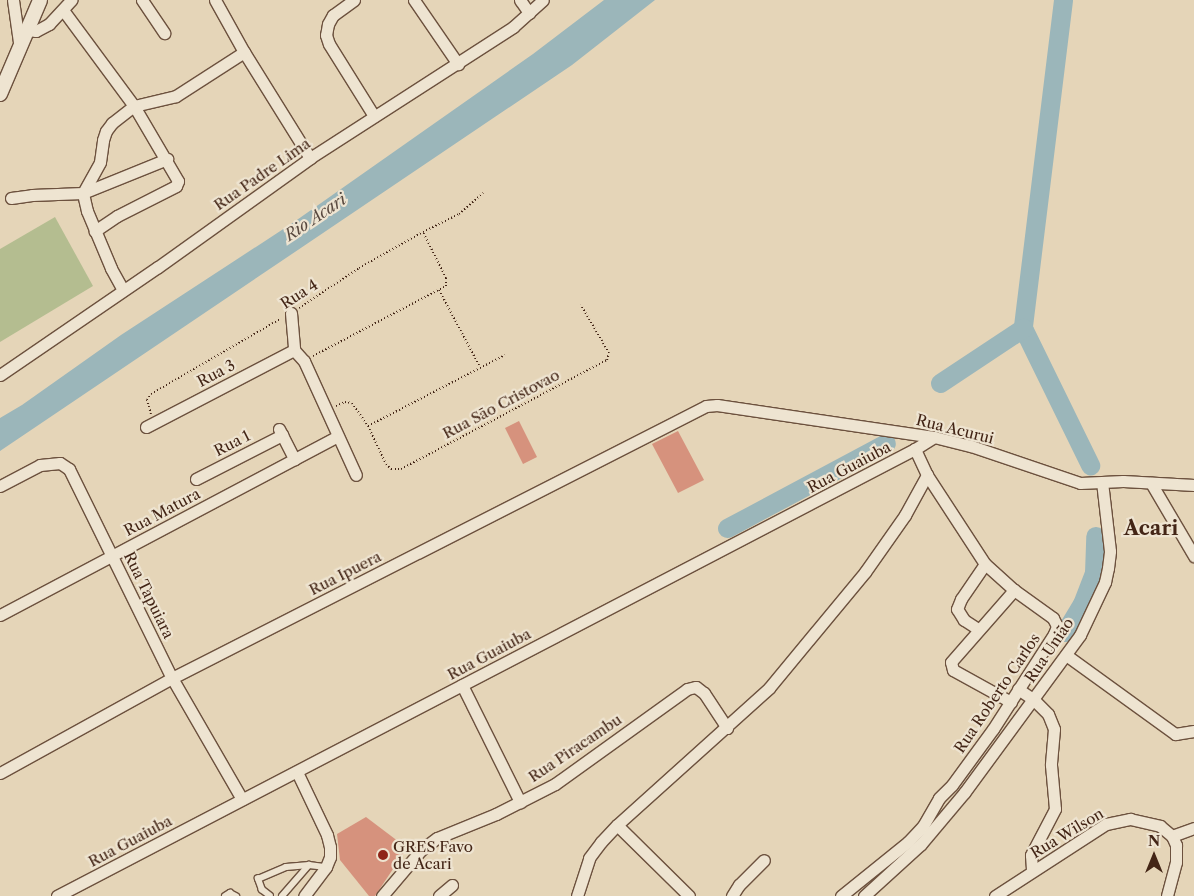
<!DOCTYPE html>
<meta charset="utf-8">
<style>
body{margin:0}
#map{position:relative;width:1194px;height:896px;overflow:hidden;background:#e5d5b8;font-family:"Libre Caslon Text",serif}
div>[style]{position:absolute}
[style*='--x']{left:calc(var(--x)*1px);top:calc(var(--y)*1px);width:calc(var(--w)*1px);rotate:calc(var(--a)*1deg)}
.green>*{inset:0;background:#b4bd90}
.water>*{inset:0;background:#9bb6ba}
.river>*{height:19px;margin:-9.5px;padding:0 9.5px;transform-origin:9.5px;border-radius:9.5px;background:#9bb6ba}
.building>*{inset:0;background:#d6927d}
.path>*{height:2px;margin-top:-1px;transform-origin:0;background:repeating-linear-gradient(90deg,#432516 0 1px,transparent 0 3.5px)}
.roads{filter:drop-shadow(1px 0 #6c513e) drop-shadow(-1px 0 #6c513e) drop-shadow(0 1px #6c513e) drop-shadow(0 -1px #6c513e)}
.service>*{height:5.5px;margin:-2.75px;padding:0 2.75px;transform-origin:2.75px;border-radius:2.75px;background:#eee4d1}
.minor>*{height:11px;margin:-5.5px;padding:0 5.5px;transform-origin:5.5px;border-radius:5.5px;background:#eee4d1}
.tertiary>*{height:14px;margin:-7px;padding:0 7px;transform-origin:7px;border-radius:7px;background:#eee4d1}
.dots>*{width:14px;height:14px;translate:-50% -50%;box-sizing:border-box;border:2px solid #eee4d1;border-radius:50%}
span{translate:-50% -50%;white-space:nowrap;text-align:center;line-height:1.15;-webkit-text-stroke:4.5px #eee4d1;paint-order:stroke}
.street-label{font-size:15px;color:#432516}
.poi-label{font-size:15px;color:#432516}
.left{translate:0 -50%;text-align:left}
.water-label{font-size:16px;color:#59493f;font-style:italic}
.district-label{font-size:20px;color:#432516;font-weight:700}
.north{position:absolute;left:1129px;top:831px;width:50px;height:50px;-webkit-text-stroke:4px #eee4d1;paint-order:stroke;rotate:0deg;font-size:14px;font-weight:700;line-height:20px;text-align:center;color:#432516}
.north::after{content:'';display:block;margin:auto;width:18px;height:22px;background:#432516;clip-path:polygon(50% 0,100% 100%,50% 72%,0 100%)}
</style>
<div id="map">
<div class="green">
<i style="clip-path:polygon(55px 217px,93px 286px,0 342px,0 249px)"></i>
</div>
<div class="water">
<i style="clip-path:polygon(604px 0,655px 0,572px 65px,0 451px,0 418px,22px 405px,121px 335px,294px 222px,533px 54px)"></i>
</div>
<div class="river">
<i style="--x:1063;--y:0;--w:330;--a:97"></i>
<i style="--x:1023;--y:328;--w:153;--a:63.9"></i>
<i style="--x:940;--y:383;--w:100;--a:-33.5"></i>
<i style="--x:727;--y:528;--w:180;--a:-28.1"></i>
<i style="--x:1065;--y:632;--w:33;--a:-59"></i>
<i style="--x:1082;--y:604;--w:33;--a:-69"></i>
<i style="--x:1094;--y:573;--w:37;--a:-88"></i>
</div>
<div class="building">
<i style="clip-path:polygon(519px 421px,537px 457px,523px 464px,505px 428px)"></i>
<i style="clip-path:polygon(678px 431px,704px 480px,678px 493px,652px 444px)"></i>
<i style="clip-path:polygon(366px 817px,407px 848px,375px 896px,369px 896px,340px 860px,337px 834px)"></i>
</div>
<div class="path">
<i style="--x:439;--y:290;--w:87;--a:62"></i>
<i style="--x:299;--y:308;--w:72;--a:-33.7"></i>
<i style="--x:359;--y:268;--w:73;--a:-29.4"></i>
<i style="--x:423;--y:232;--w:40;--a:-26.6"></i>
<i style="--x:459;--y:214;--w:32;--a:-41"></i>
<i style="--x:313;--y:356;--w:150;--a:-27.8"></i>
<i style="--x:446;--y:286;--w:8;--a:-90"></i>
<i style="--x:446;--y:278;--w:51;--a:-116.6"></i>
<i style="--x:336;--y:406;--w:10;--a:-24"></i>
<i style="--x:345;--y:402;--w:7;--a:8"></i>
<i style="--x:352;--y:403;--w:28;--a:55"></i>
<i style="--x:368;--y:426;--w:154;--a:-27.4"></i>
<i style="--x:151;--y:414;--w:15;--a:-106"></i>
<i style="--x:147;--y:400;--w:7;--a:-56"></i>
<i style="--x:151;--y:394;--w:149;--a:-30.2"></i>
<i style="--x:368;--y:426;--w:42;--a:64.7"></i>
<i style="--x:386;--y:464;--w:7;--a:45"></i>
<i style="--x:391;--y:469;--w:10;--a:0"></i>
<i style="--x:401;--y:469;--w:233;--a:-27.9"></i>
<i style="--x:607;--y:360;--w:7;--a:-74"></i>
<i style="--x:609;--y:353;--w:56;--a:-120.3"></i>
</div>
<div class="roads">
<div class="service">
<i style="--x:225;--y:896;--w:6;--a:-31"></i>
<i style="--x:230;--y:893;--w:7;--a:27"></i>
<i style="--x:270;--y:896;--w:10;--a:-143"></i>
<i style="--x:262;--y:890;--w:12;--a:-110"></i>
<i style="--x:258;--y:879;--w:30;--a:-23"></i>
<i style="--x:286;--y:867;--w:23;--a:-5"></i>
<i style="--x:309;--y:865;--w:17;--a:7"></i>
<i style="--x:282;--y:896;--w:41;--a:-48.9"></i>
</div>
<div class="minor">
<i style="--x:13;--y:0;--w:49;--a:81.9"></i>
<i style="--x:142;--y:0;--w:40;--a:56"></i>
<i style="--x:215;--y:0;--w:60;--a:60.9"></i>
<i style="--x:244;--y:52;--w:125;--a:58.1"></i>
<i style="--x:354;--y:0;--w:26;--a:144"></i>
<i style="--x:333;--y:15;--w:10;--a:119"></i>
<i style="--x:328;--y:24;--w:11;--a:100"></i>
<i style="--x:326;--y:35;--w:9;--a:72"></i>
<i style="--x:329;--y:44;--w:85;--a:58"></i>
<i style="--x:414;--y:0;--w:78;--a:55.5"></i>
<i style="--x:520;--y:0;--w:16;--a:55"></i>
<i style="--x:63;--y:10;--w:119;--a:53.5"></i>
<i style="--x:134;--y:106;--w:87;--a:59.6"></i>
<i style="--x:178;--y:181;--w:5;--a:112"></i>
<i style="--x:176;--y:186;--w:66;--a:153"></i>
<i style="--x:117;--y:216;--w:27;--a:146"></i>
<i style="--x:28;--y:30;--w:8;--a:7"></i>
<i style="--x:36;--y:31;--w:15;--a:-28"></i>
<i style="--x:49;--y:24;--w:33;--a:-47"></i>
<i style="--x:11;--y:198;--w:21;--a:-8"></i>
<i style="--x:32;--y:195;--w:51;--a:-2.2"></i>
<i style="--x:83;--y:193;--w:91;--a:-22"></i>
<i style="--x:123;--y:290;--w:25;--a:-119"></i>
<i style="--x:111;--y:268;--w:62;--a:-112.8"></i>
<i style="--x:87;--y:211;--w:18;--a:-103"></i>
<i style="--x:83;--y:193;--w:35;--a:-61"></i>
<i style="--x:100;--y:162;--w:22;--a:-82"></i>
<i style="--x:103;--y:140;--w:9;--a:-72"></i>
<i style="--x:106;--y:131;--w:10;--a:-53"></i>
<i style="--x:112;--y:123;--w:28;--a:-38"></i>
<i style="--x:134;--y:106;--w:43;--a:-13.4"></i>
<i style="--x:176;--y:96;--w:81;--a:-32.9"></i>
<i style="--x:291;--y:313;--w:37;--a:85"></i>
<i style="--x:0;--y:375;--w:191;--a:-34.4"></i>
<i style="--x:158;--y:267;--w:187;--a:-35.6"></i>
<i style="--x:310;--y:158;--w:242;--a:-32.8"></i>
<i style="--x:513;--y:27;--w:40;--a:-42"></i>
<i style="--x:146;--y:427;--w:167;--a:-27.5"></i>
<i style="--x:294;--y:350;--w:15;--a:48"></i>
<i style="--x:304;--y:361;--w:125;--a:65.5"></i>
<i style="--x:279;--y:429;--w:34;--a:63"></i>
<i style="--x:196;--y:479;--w:97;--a:-27.1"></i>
<i style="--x:1151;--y:483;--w:85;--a:59.5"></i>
<i style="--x:0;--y:486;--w:45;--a:-27.7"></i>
<i style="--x:40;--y:465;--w:20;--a:-6"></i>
<i style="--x:60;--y:463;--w:11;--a:34"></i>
<i style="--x:69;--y:469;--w:233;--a:63.8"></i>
<i style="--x:172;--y:678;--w:140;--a:60"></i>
<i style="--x:0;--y:615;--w:382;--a:-27.9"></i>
<i style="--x:978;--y:629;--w:17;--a:-147"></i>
<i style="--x:964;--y:620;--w:13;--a:-122"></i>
<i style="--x:957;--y:609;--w:11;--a:-68"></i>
<i style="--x:961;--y:599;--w:42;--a:-55.6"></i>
<i style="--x:1066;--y:655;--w:135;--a:35.9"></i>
<i style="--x:1175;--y:734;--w:19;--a:-9"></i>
<i style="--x:462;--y:685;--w:131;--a:63.6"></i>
<i style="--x:1018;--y:689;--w:18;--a:34"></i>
<i style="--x:1033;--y:699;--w:21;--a:45"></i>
<i style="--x:1048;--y:714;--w:16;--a:68"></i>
<i style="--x:1054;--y:729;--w:36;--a:95"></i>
<i style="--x:1051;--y:765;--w:44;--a:84.8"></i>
<i style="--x:1055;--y:809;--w:52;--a:117.6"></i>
<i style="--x:1031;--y:855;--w:16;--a:86"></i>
<i style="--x:1011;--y:702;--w:66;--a:-151.1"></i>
<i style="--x:953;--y:670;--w:8;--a:-104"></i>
<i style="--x:951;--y:662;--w:96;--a:-48.8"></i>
<i style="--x:297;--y:772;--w:70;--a:64.5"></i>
<i style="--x:327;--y:835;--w:12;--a:76"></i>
<i style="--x:330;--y:847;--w:10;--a:90"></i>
<i style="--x:330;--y:857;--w:11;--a:112"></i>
<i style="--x:326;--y:867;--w:36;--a:127"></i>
<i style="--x:0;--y:773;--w:196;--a:-28.9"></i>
<i style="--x:172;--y:678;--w:599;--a:-26.99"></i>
<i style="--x:706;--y:406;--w:11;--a:-5"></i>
<i style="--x:717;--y:405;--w:219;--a:8.4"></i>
<i style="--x:934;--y:437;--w:38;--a:14"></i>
<i style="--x:971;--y:446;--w:115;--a:18.7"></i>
<i style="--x:1080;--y:483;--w:43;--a:-2.7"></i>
<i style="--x:1123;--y:481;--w:71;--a:3.2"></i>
<i style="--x:617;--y:825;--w:101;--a:44.6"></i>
<i style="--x:1172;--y:836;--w:23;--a:-20"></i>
<i style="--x:57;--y:896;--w:967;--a:-27.52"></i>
<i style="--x:915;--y:449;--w:22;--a:-32"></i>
<i style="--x:382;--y:896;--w:60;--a:-49.7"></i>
<i style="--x:421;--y:850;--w:20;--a:-37"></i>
<i style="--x:437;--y:838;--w:64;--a:-22.1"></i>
<i style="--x:496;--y:814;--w:66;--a:-27"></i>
<i style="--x:555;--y:784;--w:163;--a:-35.7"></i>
<i style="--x:687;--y:689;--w:9;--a:-13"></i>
<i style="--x:696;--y:687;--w:10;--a:37"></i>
<i style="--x:704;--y:693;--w:42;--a:56.7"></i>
<i style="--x:439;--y:896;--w:17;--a:-40"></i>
<i style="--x:577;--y:896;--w:40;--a:-72"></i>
<i style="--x:589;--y:858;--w:20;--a:-53"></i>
<i style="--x:601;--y:842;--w:23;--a:-47"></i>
<i style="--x:617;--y:825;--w:205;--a:-42"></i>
<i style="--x:769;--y:688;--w:151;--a:-50.4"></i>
<i style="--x:865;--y:572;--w:70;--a:-54.9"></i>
<i style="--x:905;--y:515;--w:46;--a:-61.2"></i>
<i style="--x:732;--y:896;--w:13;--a:-58"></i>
<i style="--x:739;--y:885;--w:35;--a:-45"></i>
<i style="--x:841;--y:896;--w:86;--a:-38.9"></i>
<i style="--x:908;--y:842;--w:22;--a:-47"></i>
<i style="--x:923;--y:826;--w:32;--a:-60"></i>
<i style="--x:939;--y:798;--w:18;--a:-45"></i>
<i style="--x:952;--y:785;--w:69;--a:-53.8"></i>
<i style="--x:993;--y:729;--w:113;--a:-57.3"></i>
<i style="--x:1054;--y:634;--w:9;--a:-69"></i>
<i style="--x:1057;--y:626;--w:9;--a:-117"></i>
<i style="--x:1053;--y:618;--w:48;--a:-144.3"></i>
<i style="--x:1014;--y:590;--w:39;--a:-138"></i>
<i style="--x:985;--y:564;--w:106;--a:-123.1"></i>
<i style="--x:927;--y:475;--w:29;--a:-115"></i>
<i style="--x:864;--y:896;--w:77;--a:-42.4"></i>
<i style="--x:921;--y:844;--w:67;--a:-49.9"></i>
<i style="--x:964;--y:793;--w:196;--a:-53.7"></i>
<i style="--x:1080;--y:635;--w:59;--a:-64.7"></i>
<i style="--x:1105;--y:582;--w:14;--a:-78"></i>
<i style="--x:1108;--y:568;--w:17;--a:-83"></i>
<i style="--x:1110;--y:551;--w:69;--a:-96.6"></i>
<i style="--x:995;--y:896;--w:132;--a:-33"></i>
<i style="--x:1106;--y:824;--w:25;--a:-12"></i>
<i style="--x:1130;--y:819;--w:31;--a:13"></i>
<i style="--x:1160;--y:826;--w:16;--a:40"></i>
<i style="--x:1172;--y:836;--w:10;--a:66"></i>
<i style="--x:1176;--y:845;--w:17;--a:90"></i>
<i style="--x:1176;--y:862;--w:35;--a:105"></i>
</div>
<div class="tertiary">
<i style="--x:0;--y:94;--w:102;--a:-66.9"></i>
</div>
</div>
<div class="dots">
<i style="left:383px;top:855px;background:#8f2418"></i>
</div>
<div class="street-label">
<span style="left:262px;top:174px;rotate:-35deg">Rua Padre Lima</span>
<span style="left:299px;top:294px;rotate:-33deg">Rua 4</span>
<span style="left:216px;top:373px;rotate:-28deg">Rua 3</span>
<span style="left:501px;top:404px;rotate:-28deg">Rua Sāo Cristovao</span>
<span style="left:955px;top:429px;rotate:14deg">Rua Acurui</span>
<span style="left:232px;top:443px;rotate:-27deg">Rua 1</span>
<span style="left:849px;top:467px;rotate:-28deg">Rua Guaiuba</span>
<span style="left:162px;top:512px;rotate:-28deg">Rua Matura</span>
<span style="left:345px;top:573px;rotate:-27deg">Rua Ipuera</span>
<span style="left:149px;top:595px;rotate:64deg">Rua Tapuiara</span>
<span style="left:1049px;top:650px;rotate:-56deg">Rua União</span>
<span style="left:489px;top:654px;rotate:-28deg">Rua Guaiuba</span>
<span style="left:997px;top:693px;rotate:-56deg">Rua Roberto Carlos</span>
<span style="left:575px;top:748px;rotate:-34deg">Rua Piracambu</span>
<span style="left:1067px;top:833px;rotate:-31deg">Rua Wilson</span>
<span style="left:130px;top:841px;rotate:-28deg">Rua Guaiuba</span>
</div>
<div class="poi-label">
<span class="left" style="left:393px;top:855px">GRES Favo<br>de Acari</span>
</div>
<div class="water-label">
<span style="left:315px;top:217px;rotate:-34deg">Rio Acari</span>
</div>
<div class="district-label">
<span style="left:1151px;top:528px">Acari</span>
</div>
<div class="north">N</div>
</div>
